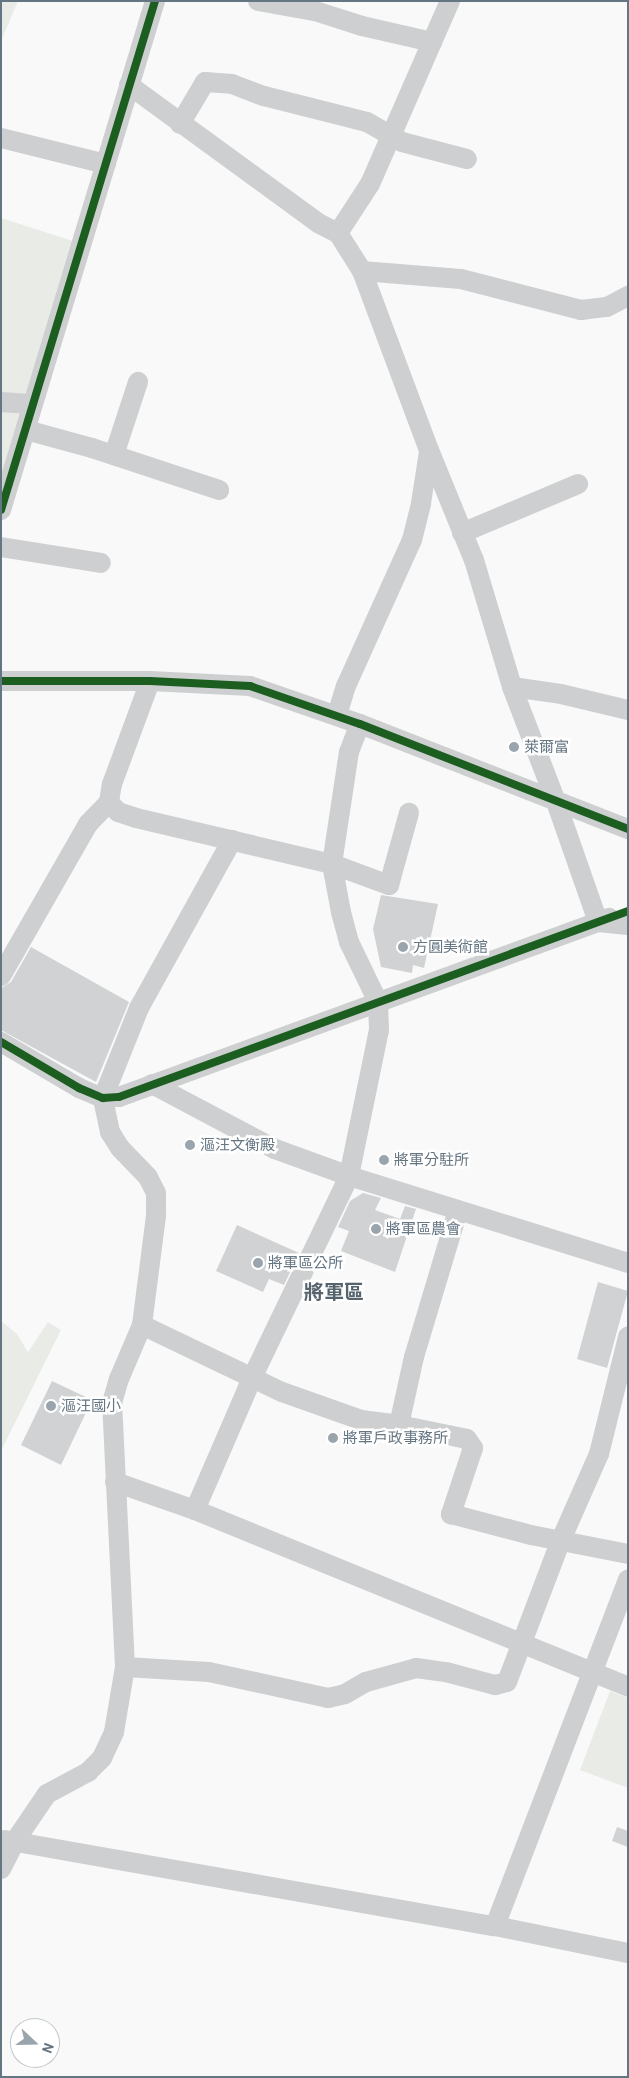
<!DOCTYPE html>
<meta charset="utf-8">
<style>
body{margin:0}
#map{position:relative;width:629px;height:2078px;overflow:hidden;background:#f9f9f9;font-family:Barlow,"Noto Sans TC",sans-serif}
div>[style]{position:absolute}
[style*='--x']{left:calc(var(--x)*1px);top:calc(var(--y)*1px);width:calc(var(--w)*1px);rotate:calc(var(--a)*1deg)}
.green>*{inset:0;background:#e8ebe6}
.building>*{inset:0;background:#d0d2d3}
.minor>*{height:20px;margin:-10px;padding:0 10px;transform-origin:10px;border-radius:10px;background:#cecfd0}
.cycleway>*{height:8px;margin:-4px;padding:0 4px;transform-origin:4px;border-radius:4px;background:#1b5e20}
.dots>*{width:14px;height:14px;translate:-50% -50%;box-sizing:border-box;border:2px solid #fff;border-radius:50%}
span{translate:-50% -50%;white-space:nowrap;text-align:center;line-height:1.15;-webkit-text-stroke:5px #fff;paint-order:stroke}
.poi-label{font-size:15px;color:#657683}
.left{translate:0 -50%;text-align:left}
.district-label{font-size:20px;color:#57646e;font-weight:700}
.frame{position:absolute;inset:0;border:2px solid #657683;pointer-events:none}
.north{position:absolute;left:10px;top:2018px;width:50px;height:50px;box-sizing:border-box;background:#fff;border:1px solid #c1c8cd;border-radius:50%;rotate:111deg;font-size:14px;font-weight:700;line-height:20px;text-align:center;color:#657683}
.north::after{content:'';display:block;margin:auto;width:18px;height:22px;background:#99a4ac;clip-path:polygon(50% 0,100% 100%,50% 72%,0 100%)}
</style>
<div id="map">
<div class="green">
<i style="clip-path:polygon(1px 1px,18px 1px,1px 41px)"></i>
<i style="clip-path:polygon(1px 218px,82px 244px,1px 509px)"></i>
<i style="clip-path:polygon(1px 1321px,17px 1334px,28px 1352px,48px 1322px,61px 1330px,1px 1451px)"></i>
<i style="clip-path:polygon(610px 1691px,628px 1698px,628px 1788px,580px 1770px)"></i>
</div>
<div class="building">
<i style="clip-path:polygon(381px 895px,438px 904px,424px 968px,413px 965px,412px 973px,381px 967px,373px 929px)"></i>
<i style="clip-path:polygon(31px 947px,129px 1002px,96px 1082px,1px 1030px,1px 988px,11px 982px)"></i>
<i style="clip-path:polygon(363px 1193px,381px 1198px,375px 1210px,400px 1219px,405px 1206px,416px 1209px,395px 1272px,341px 1251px,349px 1231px,338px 1227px,350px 1201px)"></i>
<i style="clip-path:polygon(237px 1225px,299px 1253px,284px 1285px,269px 1279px,263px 1292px,216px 1271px)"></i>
<i style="clip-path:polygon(598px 1282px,628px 1291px,607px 1368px,577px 1359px)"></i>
<i style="clip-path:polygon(52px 1381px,92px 1400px,61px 1465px,21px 1445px)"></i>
<i style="clip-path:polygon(617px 1827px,628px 1831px,628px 1847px,612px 1841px)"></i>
</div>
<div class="minor">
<i style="--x:258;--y:1;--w:58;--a:10"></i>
<i style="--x:315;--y:11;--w:49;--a:17.7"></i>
<i style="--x:362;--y:26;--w:72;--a:12.9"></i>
<i style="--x:129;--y:85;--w:234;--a:36.1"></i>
<i style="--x:318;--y:223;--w:22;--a:27"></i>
<i style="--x:338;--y:233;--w:45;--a:57.7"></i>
<i style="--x:362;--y:271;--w:191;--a:69.5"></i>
<i style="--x:429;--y:450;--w:119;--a:67.8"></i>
<i style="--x:474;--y:560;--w:133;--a:73.3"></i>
<i style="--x:512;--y:687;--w:120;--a:69"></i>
<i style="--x:555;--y:799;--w:130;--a:70.7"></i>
<i style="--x:598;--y:922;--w:30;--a:6"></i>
<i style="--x:180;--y:124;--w:49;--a:-59.2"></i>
<i style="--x:205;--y:82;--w:27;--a:4"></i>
<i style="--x:232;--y:84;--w:34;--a:21"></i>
<i style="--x:264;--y:96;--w:106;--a:14.2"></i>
<i style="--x:367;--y:122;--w:40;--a:29.7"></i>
<i style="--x:402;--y:142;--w:67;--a:14.7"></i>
<i style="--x:1;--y:138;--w:108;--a:13.9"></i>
<i style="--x:338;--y:233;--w:59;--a:-56.9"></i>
<i style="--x:370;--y:184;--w:200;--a:-66.4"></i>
<i style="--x:362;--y:271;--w:99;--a:4.6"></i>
<i style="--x:461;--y:279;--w:124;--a:14.5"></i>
<i style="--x:581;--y:310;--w:26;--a:-7"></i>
<i style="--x:607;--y:307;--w:24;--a:-28"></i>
<i style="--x:1;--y:402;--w:32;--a:4"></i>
<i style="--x:26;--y:430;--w:68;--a:15.3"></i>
<i style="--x:92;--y:448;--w:134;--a:18.3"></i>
<i style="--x:114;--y:455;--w:77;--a:-71.8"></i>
<i style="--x:1;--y:510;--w:532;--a:-73.17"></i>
<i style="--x:462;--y:533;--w:126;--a:-22.9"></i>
<i style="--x:1;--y:547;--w:101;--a:9.1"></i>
<i style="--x:1;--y:681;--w:149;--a:0"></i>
<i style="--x:150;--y:681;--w:100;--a:2.9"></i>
<i style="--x:250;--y:686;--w:116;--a:19.1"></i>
<i style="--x:360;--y:724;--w:288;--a:21.4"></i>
<i style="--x:512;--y:687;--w:49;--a:8.1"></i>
<i style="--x:561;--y:694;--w:69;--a:13.4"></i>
<i style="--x:337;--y:715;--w:30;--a:-73"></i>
<i style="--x:346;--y:686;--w:160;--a:-65.7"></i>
<i style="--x:412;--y:540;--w:38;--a:-76"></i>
<i style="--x:421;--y:503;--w:52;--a:-81.1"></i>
<i style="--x:109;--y:802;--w:13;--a:48"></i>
<i style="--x:118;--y:812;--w:19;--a:18"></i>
<i style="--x:136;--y:818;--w:201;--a:13.2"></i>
<i style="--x:332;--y:864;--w:61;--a:20.2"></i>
<i style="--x:389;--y:885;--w:75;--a:-74.5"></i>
<i style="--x:1;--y:976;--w:175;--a:-60.2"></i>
<i style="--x:88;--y:824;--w:30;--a:-46"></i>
<i style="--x:109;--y:802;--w:18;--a:-81"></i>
<i style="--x:112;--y:784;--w:110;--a:-69.7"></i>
<i style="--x:1;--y:1042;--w:91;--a:30.5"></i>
<i style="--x:79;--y:1088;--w:26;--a:23"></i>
<i style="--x:103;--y:1098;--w:16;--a:-4"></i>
<i style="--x:119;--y:1097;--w:522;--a:-20.07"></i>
<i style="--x:152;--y:1084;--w:139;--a:27.9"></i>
<i style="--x:275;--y:1149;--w:79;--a:20"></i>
<i style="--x:349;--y:1176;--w:292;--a:17.3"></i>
<i style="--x:142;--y:1325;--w:155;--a:25.6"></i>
<i style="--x:282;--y:1392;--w:84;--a:19.5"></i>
<i style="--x:361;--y:1420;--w:38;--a:7"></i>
<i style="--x:399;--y:1425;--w:69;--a:11.6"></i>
<i style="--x:467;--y:1439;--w:11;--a:56"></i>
<i style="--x:473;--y:1448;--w:70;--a:108.4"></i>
<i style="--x:451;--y:1514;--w:83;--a:14.7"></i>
<i style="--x:531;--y:1535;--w:99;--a:11.1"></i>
<i style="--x:399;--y:1425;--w:70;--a:-77.6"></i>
<i style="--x:414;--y:1357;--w:153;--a:-73.3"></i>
<i style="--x:115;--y:1482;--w:85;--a:19.3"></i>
<i style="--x:195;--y:1510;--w:468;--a:22.2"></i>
<i style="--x:195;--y:1510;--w:144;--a:-66.6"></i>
<i style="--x:252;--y:1378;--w:224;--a:-64.3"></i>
<i style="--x:349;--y:1176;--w:149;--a:-78.4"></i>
<i style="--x:379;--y:1030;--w:28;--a:-92"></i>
<i style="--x:378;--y:1002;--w:67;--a:-115.8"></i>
<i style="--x:349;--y:942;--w:31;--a:-105"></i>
<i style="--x:341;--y:912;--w:49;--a:-100.6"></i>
<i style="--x:332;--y:864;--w:113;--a:-81.4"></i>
<i style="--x:349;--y:752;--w:30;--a:-69"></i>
<i style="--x:125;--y:1667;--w:84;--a:3.4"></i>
<i style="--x:209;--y:1672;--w:122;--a:12.3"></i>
<i style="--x:328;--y:1698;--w:17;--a:-13"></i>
<i style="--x:345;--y:1694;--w:24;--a:-30"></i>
<i style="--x:366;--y:1682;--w:52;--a:-15.6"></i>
<i style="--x:416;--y:1668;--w:30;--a:8"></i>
<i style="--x:446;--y:1672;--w:51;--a:14.9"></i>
<i style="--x:495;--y:1685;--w:12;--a:-14"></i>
<i style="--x:507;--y:1682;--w:152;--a:-69.2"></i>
<i style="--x:561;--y:1540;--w:94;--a:-66.2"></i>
<i style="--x:599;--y:1454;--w:121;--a:-76.1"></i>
<i style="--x:5;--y:1840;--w:497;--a:10"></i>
<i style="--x:495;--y:1926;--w:136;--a:11.5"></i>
<i style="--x:1;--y:1869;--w:31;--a:-63"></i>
<i style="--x:15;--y:1841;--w:57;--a:-55.8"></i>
<i style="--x:47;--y:1794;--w:47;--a:-28.2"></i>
<i style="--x:88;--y:1772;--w:20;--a:-45"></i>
<i style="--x:102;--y:1758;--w:29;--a:-65"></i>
<i style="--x:114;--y:1732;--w:66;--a:-80.4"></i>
<i style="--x:125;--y:1667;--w:264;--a:-92.8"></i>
<i style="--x:112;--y:1403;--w:25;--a:-74"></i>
<i style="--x:119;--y:1379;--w:59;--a:-66.9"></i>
<i style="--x:142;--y:1325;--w:111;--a:-82.7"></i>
<i style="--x:156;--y:1215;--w:22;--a:-90"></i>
<i style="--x:156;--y:1193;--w:18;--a:-117"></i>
<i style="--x:148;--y:1177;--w:40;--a:-134"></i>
<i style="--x:120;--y:1148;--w:19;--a:-122"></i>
<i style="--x:110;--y:1132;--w:35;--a:-102"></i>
<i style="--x:103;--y:1098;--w:97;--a:-68.2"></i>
<i style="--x:139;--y:1008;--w:192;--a:-61"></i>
<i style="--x:495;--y:1926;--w:371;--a:-69"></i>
</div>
<div class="cycleway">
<i style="--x:1;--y:510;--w:532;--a:-73.17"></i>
<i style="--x:1;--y:681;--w:149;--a:0"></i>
<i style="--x:150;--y:681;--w:100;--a:2.9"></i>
<i style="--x:250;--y:686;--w:116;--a:19.1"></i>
<i style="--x:360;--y:724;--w:288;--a:21.4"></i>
<i style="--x:1;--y:1042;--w:91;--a:30.5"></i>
<i style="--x:79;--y:1088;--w:26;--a:23"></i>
<i style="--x:103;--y:1098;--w:16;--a:-4"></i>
<i style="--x:119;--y:1097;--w:542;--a:-20.07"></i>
</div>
<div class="dots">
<i style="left:514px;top:747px;background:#99a4ac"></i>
<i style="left:403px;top:947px;background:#99a4ac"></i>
<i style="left:190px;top:1145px;background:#99a4ac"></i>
<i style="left:384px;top:1160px;background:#99a4ac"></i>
<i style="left:376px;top:1229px;background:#99a4ac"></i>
<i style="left:258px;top:1263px;background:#99a4ac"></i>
<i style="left:51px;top:1406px;background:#99a4ac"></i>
<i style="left:333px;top:1438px;background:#99a4ac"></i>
</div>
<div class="poi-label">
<span class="left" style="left:524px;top:747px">萊爾富</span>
<span class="left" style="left:413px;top:947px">方圓美術館</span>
<span class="left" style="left:200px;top:1145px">漚汪文衡殿</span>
<span class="left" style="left:394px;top:1160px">將軍分駐所</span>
<span class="left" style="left:386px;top:1229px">將軍區農會</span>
<span class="left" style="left:268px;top:1263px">將軍區公所</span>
<span class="left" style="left:61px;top:1406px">漚汪國小</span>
<span class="left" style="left:343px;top:1438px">將軍戶政事務所</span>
</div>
<div class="district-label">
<span style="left:334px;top:1291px">將軍區</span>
</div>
<div class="frame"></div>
<div class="north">N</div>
</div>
